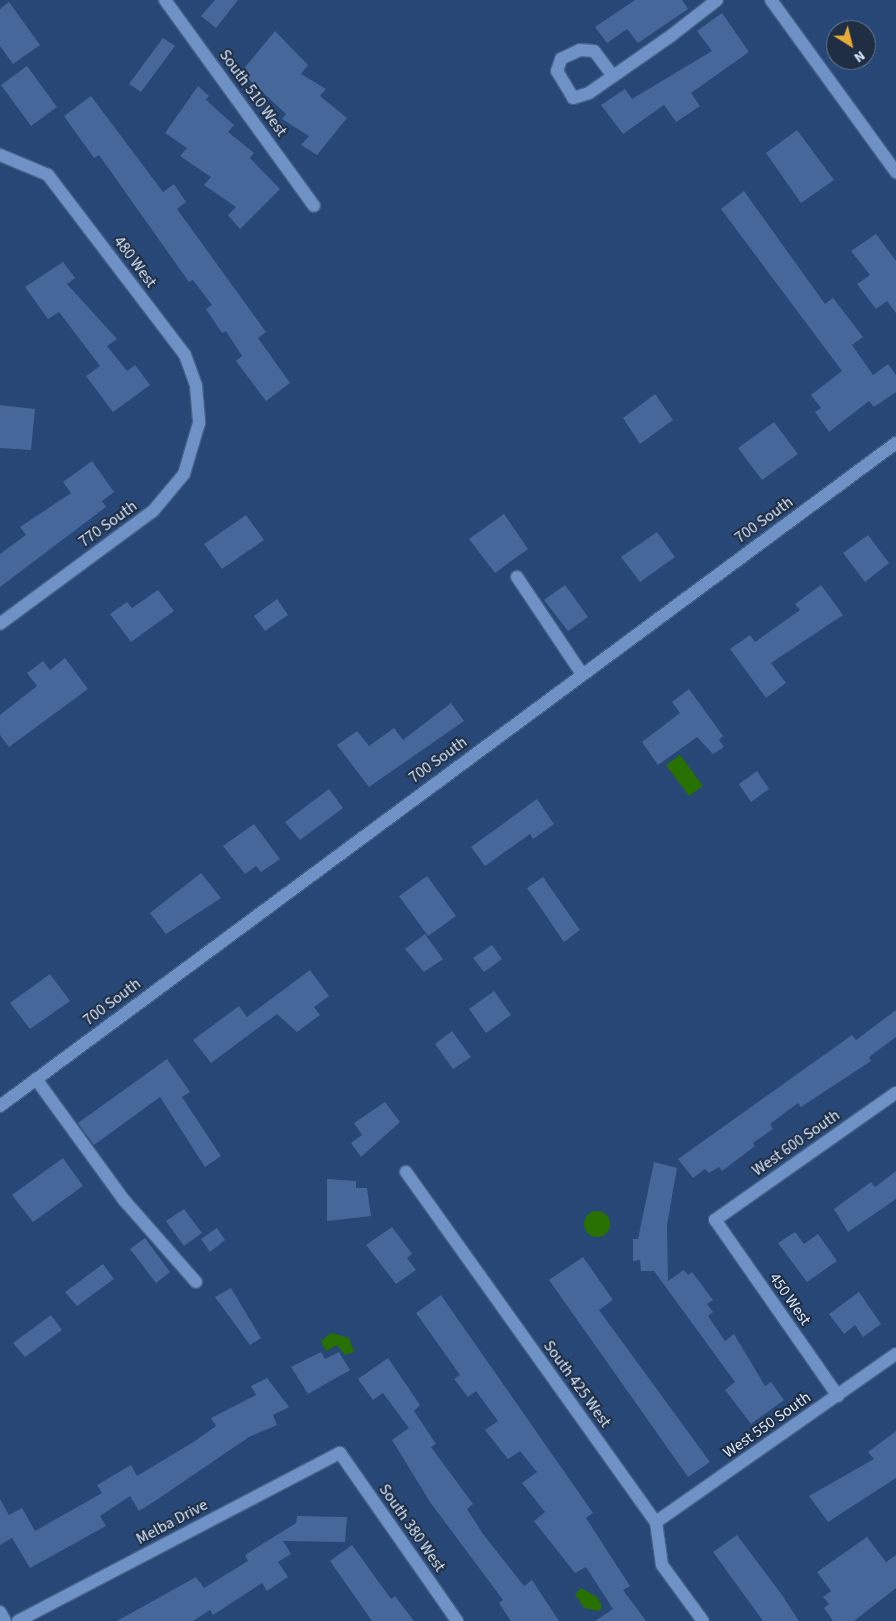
<!DOCTYPE html>
<style>
body{margin:0}
#map{position:relative;width:896px;height:1621px;overflow:hidden;background:#274776;font-family:"Source Sans 3",sans-serif}
div>[style]{position:absolute}
[style*='--x']{left:calc(var(--x)*1px);top:calc(var(--y)*1px);width:calc(var(--w)*1px);rotate:calc(var(--a)*1deg)}
.water>*{inset:0;background:#287000}
.round{border-radius:50%}
.building>*{inset:0;background:#466799}
.roads{filter:drop-shadow(1px 0 #466187) drop-shadow(-1px 0 #466187) drop-shadow(0 1px #466187) drop-shadow(0 -1px #466187)}
.minor>*{height:12px;margin:-6px;padding:0 6px;transform-origin:6px;border-radius:6px;background:#6f92c6}
span{translate:-50% -50%;white-space:nowrap;text-align:center;line-height:1.15;-webkit-text-stroke:4px #1f2e43;paint-order:stroke}
.street-label{font-size:16px;color:#d8e8ff}
.north{position:absolute;left:826px;top:20px;width:50px;height:50px;box-sizing:border-box;background:#1f2e43;border:1px solid #69788e;border-radius:50%;rotate:144deg;font-size:14px;font-weight:700;line-height:20px;text-align:center;color:#d8e8ff}
.north::after{content:'';display:block;margin:auto;width:18px;height:22px;background:#e9ab38;clip-path:polygon(50% 0,100% 100%,50% 72%,0 100%)}
</style>
<div id="map">
<div class="water">
<i style="clip-path:polygon(680px 755px,703px 786px,689px 796px,666px 765px)"></i>
<i class="round" style="left:584px;top:1211px;width:26px;height:26px"></i>
<i style="clip-path:polygon(331px 1333px,349px 1338px,354px 1352px,345px 1355px,337px 1345px,326px 1351px,321px 1341px)"></i>
<i style="clip-path:polygon(581px 1588px,597px 1597px,602px 1606px,599px 1611px,584px 1608px,575px 1594px)"></i>
</div>
<div class="building">
<i style="clip-path:polygon(215px 0,238px 0,216px 28px,201px 16px)"></i>
<i style="clip-path:polygon(635px 0,682px 0,688px 9px,638px 43px,627px 29px,607px 43px,595px 27px)"></i>
<i style="clip-path:polygon(9px 2px,40px 45px,13px 64px,0 46px,0 9px)"></i>
<i style="clip-path:polygon(722px 13px,749px 52px,691px 93px,700px 106px,676px 122px,664px 105px,623px 134px,601px 105px,625px 89px,632px 99px,712px 51px,697px 31px)"></i>
<i style="clip-path:polygon(275px 31px,308px 65px,301px 74px,326px 89px,320px 96px,347px 118px,317px 155px,301px 145px,309px 136px,282px 119px,286px 114px,241px 72px)"></i>
<i style="clip-path:polygon(163px 38px,175px 46px,141px 92px,129px 84px)"></i>
<i style="clip-path:polygon(27px 66px,57px 107px,31px 126px,1px 85px)"></i>
<i style="clip-path:polygon(198px 86px,209px 96px,206px 100px,234px 125px,228px 132px,254px 153px,250px 158px,280px 189px,240px 229px,228px 215px,236px 207px,204px 185px,211px 177px,180px 156px,187px 148px,165px 133px)"></i>
<i style="clip-path:polygon(91px 96px,163px 192px,174px 184px,186px 202px,177px 209px,266px 332px,258px 338px,290px 383px,266px 401px,236px 361px,242px 356px,226px 331px,222px 333px,206px 309px,212px 305px,193px 280px,189px 282px,99px 155px,94px 158px,64px 116px)"></i>
<i style="clip-path:polygon(797px 130px,834px 180px,801px 203px,766px 153px)"></i>
<i style="clip-path:polygon(744px 191px,825px 304px,833px 298px,863px 337px,852px 345px,873px 375px,888px 364px,896px 375px,896px 392px,874px 407px,869px 401px,829px 432px,815px 412px,821px 408px,811px 395px,842px 371px,721px 209px)"></i>
<i style="clip-path:polygon(876px 234px,896px 261px,896px 313px,887px 301px,876px 309px,857px 284px,870px 275px,851px 251px)"></i>
<i style="clip-path:polygon(63px 262px,75px 278px,67px 284px,117px 339px,107px 346px,127px 371px,135px 365px,150px 385px,113px 412px,86px 376px,100px 366px,59px 312px,48px 319px,25px 287px)"></i>
<i style="clip-path:polygon(655px 394px,673px 420px,640px 444px,623px 418px)"></i>
<i style="clip-path:polygon(0 405px,35px 409px,31px 450px,0 448px)"></i>
<i style="clip-path:polygon(774px 422px,798px 454px,762px 480px,738px 448px)"></i>
<i style="clip-path:polygon(92px 461px,114px 492px,102px 501px,106px 507px,0 587px,0 554px,26px 535px,20px 527px,71px 493px,63px 482px)"></i>
<i style="clip-path:polygon(504px 514px,528px 549px,495px 573px,469px 539px)"></i>
<i style="clip-path:polygon(246px 515px,264px 540px,222px 569px,204px 544px)"></i>
<i style="clip-path:polygon(657px 532px,675px 557px,640px 582px,621px 557px)"></i>
<i style="clip-path:polygon(868px 535px,889px 563px,865px 582px,843px 553px)"></i>
<i style="clip-path:polygon(565px 585px,588px 617px,568px 631px,544px 600px)"></i>
<i style="clip-path:polygon(821px 585px,843px 615px,771px 663px,786px 683px,766px 698px,730px 649px,750px 635px,755px 642px,800px 610px,795px 604px)"></i>
<i style="clip-path:polygon(158px 590px,174px 611px,131px 642px,110px 614px,127px 602px,132px 608px)"></i>
<i style="clip-path:polygon(277px 599px,288px 615px,265px 631px,254px 616px)"></i>
<i style="clip-path:polygon(65px 658px,88px 689px,9px 747px,0 735px,0 715px,37px 686px,27px 673px,43px 661px,50px 670px)"></i>
<i style="clip-path:polygon(689px 689px,723px 736px,719px 740px,724px 747px,713px 754px,697px 737px,658px 765px,642px 742px,680px 713px,672px 702px)"></i>
<i style="clip-path:polygon(451px 703px,464px 721px,369px 787px,337px 745px,357px 731px,369px 746px,394px 728px,403px 740px)"></i>
<i style="clip-path:polygon(757px 771px,769px 789px,751px 802px,739px 784px)"></i>
<i style="clip-path:polygon(329px 789px,343px 808px,300px 840px,285px 822px)"></i>
<i style="clip-path:polygon(537px 799px,554px 824px,533px 839px,530px 834px,485px 866px,471px 847px)"></i>
<i style="clip-path:polygon(254px 824px,280px 859px,261px 872px,256px 866px,245px 874px,223px 846px)"></i>
<i style="clip-path:polygon(201px 873px,221px 898px,166px 934px,150px 913px)"></i>
<i style="clip-path:polygon(427px 876px,456px 916px,428px 936px,399px 896px)"></i>
<i style="clip-path:polygon(543px 877px,580px 930px,564px 942px,527px 888px)"></i>
<i style="clip-path:polygon(425px 934px,443px 959px,424px 972px,405px 949px)"></i>
<i style="clip-path:polygon(492px 945px,502px 959px,484px 972px,473px 958px)"></i>
<i style="clip-path:polygon(310px 970px,329px 996px,314px 1007px,320px 1015px,297px 1032px,277px 1014px,211px 1063px,193px 1040px,239px 1006px,247px 1017px)"></i>
<i style="clip-path:polygon(50px 974px,70px 1001px,30px 1029px,10px 1003px)"></i>
<i style="clip-path:polygon(494px 991px,511px 1015px,486px 1033px,469px 1009px)"></i>
<i style="clip-path:polygon(896px 1010px,896px 1037px,869px 1057px,871px 1061px,801px 1107px,798px 1103px,770px 1124px,773px 1129px,753px 1143px,755px 1146px,722px 1171px,719px 1167px,709px 1173px,705px 1169px,693px 1178px,678px 1159px,852px 1035px,856px 1040px)"></i>
<i style="clip-path:polygon(452px 1031px,471px 1057px,453px 1069px,435px 1044px)"></i>
<i style="clip-path:polygon(167px 1059px,190px 1092px,182px 1097px,221px 1156px,205px 1167px,160px 1097px,94px 1145px,78px 1123px)"></i>
<i style="clip-path:polygon(385px 1102px,400px 1122px,361px 1157px,351px 1143px,362px 1135px,354px 1123px)"></i>
<i style="clip-path:polygon(63px 1158px,83px 1186px,33px 1222px,12px 1195px)"></i>
<i style="clip-path:polygon(654px 1162px,677px 1168px,667px 1225px,668px 1281px,684px 1270px,688px 1275px,692px 1272px,713px 1300px,707px 1304px,713px 1312px,708px 1316px,725px 1341px,734px 1334px,765px 1386px,771px 1382px,784px 1400px,751px 1424px,725px 1390px,735px 1382px,654px 1271px,641px 1271px,640px 1260px,633px 1261px,633px 1239px,638px 1239px)"></i>
<i style="clip-path:polygon(896px 1171px,896px 1199px,848px 1232px,834px 1209px,871px 1182px,875px 1187px)"></i>
<i style="clip-path:polygon(327px 1179px,356px 1181px,356px 1188px,367px 1188px,371px 1216px,327px 1221px)"></i>
<i style="clip-path:polygon(184px 1209px,202px 1233px,184px 1246px,166px 1221px)"></i>
<i style="clip-path:polygon(392px 1227px,412px 1254px,407px 1258px,416px 1270px,396px 1284px,366px 1245px)"></i>
<i style="clip-path:polygon(217px 1228px,225px 1240px,210px 1252px,201px 1239px)"></i>
<i style="clip-path:polygon(795px 1232px,804px 1244px,818px 1234px,837px 1261px,807px 1282px,778px 1243px)"></i>
<i style="clip-path:polygon(145px 1238px,170px 1272px,156px 1283px,130px 1249px)"></i>
<i style="clip-path:polygon(583px 1257px,613px 1300px,599px 1310px,710px 1462px,688px 1477px,549px 1280px)"></i>
<i style="clip-path:polygon(103px 1264px,114px 1279px,77px 1306px,65px 1292px)"></i>
<i style="clip-path:polygon(231px 1288px,261px 1338px,250px 1345px,215px 1297px)"></i>
<i style="clip-path:polygon(859px 1292px,881px 1324px,863px 1337px,855px 1325px,844px 1334px,829px 1314px)"></i>
<i style="clip-path:polygon(441px 1295px,593px 1513px,586px 1518px,630px 1586px,623px 1590px,646px 1621px,595px 1621px,613px 1609px,586px 1567px,575px 1573px,534px 1521px,545px 1512px,522px 1483px,537px 1472px,520px 1451px,508px 1459px,485px 1430px,498px 1421px,476px 1391px,468px 1397px,454px 1379px,460px 1375px,416px 1313px)"></i>
<i style="clip-path:polygon(51px 1315px,62px 1330px,25px 1357px,13px 1343px)"></i>
<i style="clip-path:polygon(321px 1352px,325px 1359px,339px 1352px,350px 1370px,308px 1394px,291px 1367px)"></i>
<i style="clip-path:polygon(388px 1358px,420px 1405px,414px 1411px,436px 1444px,431px 1447px,473px 1504px,467px 1509px,483px 1534px,524px 1586px,532px 1580px,559px 1621px,511px 1621px,499px 1603px,503px 1600px,430px 1502px,392px 1440px,409px 1428px,383px 1393px,373px 1400px,358px 1379px)"></i>
<i style="clip-path:polygon(267px 1378px,289px 1407px,273px 1415px,277px 1425px,249px 1437px,152px 1503px,139px 1511px,130px 1496px,100px 1516px,106px 1526px,30px 1568px,12px 1538px,0 1545px,0 1499px,9px 1515px,22px 1508px,35px 1531px,102px 1493px,97px 1485px,131px 1465px,137px 1476px,195px 1441px,216px 1426px,211px 1418px,256px 1395px,251px 1386px)"></i>
<i style="clip-path:polygon(896px 1431px,896px 1478px,828px 1522px,809px 1496px,874px 1459px,868px 1452px)"></i>
<i style="clip-path:polygon(297px 1516px,347px 1517px,345px 1542px,283px 1541px,291px 1554px,278px 1562px,288px 1577px,267px 1591px,262px 1583px,213px 1615px,210px 1610px,193px 1621px,117px 1621px,196px 1577px,204px 1588px,248px 1561px,245px 1555px,296px 1523px)"></i>
<i style="clip-path:polygon(737px 1535px,782px 1595px,799px 1621px,763px 1621px,713px 1552px)"></i>
<i style="clip-path:polygon(867px 1537px,886px 1562px,896px 1555px,896px 1588px,854px 1621px,833px 1621px,824px 1608px,829px 1604px,823px 1597px,831px 1591px,817px 1572px)"></i>
<i style="clip-path:polygon(352px 1545px,391px 1599px,395px 1596px,414px 1621px,372px 1621px,330px 1561px)"></i>
</div>
<div class="roads">
<div class="minor">
<i style="--x:165;--y:0;--w:254;--a:54.1"></i>
<i style="--x:771;--y:0;--w:213;--a:54"></i>
<i style="--x:613;--y:76;--w:31;--a:-127"></i>
<i style="--x:594;--y:51;--w:14;--a:-176"></i>
<i style="--x:580;--y:50;--w:21;--a:155"></i>
<i style="--x:561;--y:59;--w:13;--a:108"></i>
<i style="--x:557;--y:71;--w:31;--a:59"></i>
<i style="--x:573;--y:98;--w:17;--a:-17"></i>
<i style="--x:589;--y:93;--w:101;--a:-34.9"></i>
<i style="--x:672;--y:35;--w:57;--a:-37.9"></i>
<i style="--x:0;--y:155;--w:52;--a:22.6"></i>
<i style="--x:48;--y:175;--w:226;--a:52.7"></i>
<i style="--x:185;--y:355;--w:33;--a:70"></i>
<i style="--x:196;--y:386;--w:37;--a:85"></i>
<i style="--x:199;--y:423;--w:53;--a:106.4"></i>
<i style="--x:184;--y:474;--w:48;--a:130"></i>
<i style="--x:153;--y:511;--w:190;--a:143.6"></i>
<i style="--x:517;--y:577;--w:117;--a:56.2"></i>
<i style="--x:36;--y:1079;--w:150;--a:54"></i>
<i style="--x:124;--y:1200;--w:109;--a:48.7"></i>
<i style="--x:0;--y:1106;--w:1115;--a:-36.5"></i>
<i style="--x:406;--y:1172;--w:430;--a:54.5"></i>
<i style="--x:656;--y:1522;--w:43;--a:82.1"></i>
<i style="--x:662;--y:1565;--w:69;--a:53.8"></i>
<i style="--x:838;--y:1396;--w:215;--a:-124.9"></i>
<i style="--x:715;--y:1220;--w:221;--a:-35.1"></i>
<i style="--x:656;--y:1522;--w:293;--a:-35"></i>
<i style="--x:0;--y:1612;--w:10;--a:61"></i>
<i style="--x:18;--y:1621;--w:363;--a:-27.6"></i>
<i style="--x:340;--y:1453;--w:205;--a:55.1"></i>
</div>
</div>
<div class="street-label">
<span style="left:253px;top:93px;rotate:54deg">South 510 West</span>
<span style="left:135px;top:262px;rotate:53deg">480 West</span>
<span style="left:764px;top:520px;rotate:-36deg">700 South</span>
<span style="left:108px;top:524px;rotate:-36deg">770 South</span>
<span style="left:438px;top:760px;rotate:-36deg">700 South</span>
<span style="left:112px;top:1002px;rotate:-37deg">700 South</span>
<span style="left:796px;top:1143px;rotate:-35deg">West 600 South</span>
<span style="left:790px;top:1299px;rotate:55deg">450 West</span>
<span style="left:577px;top:1384px;rotate:54deg">South 425 West</span>
<span style="left:767px;top:1425px;rotate:-35deg">West 550 South</span>
<span style="left:172px;top:1522px;rotate:-28deg">Melba Drive</span>
<span style="left:412px;top:1528px;rotate:55deg">South 380 West</span>
</div>
<div class="north">N</div>
</div>
